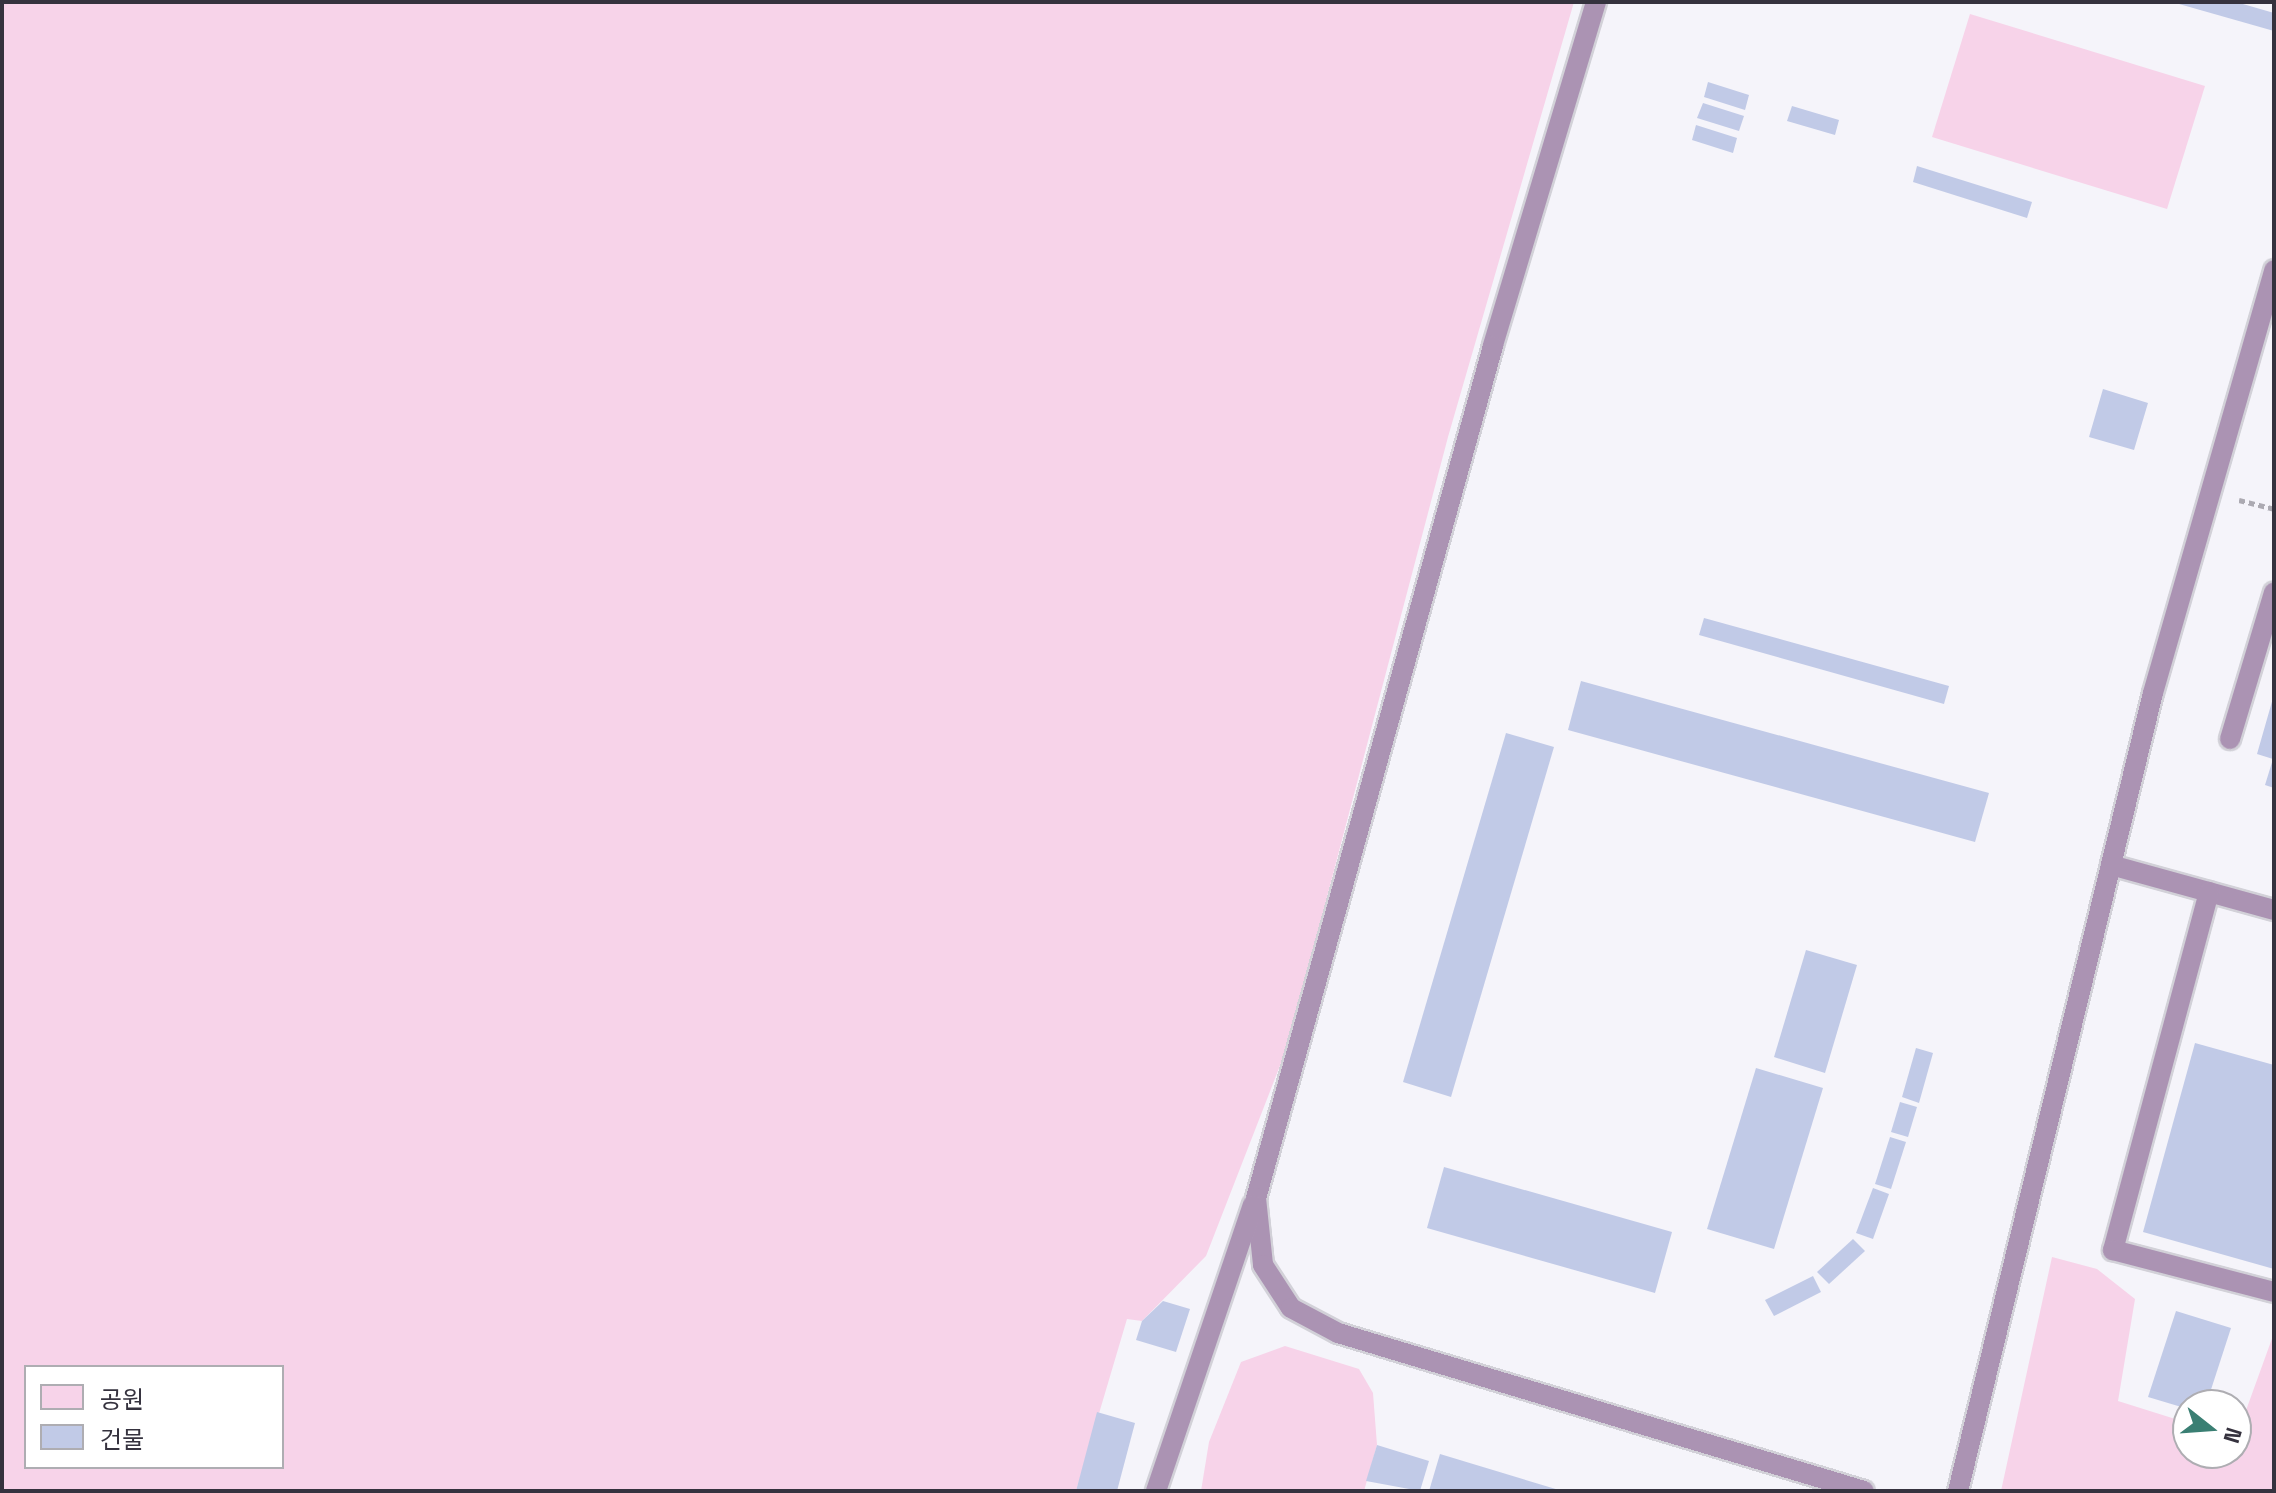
<!DOCTYPE html>
<meta charset="utf-8">
<style>
body{margin:0}
#map{position:relative;width:2276px;height:1493px;overflow:hidden;background:#f5f4fa;font-family:"Space Grotesk","Noto Sans KR",sans-serif}
div>[style]{position:absolute}
[style*='--x']{left:calc(var(--x)*1px);top:calc(var(--y)*1px);width:calc(var(--w)*1px);rotate:calc(var(--a)*1deg)}
.green>*{inset:0;background:#f7d3e9}
.building>*{inset:0;background:#c1cae7}
.path>*{height:5px;margin-top:-2.5px;transform-origin:0;background:repeating-linear-gradient(90deg,#acaab2 0 6px,transparent 0 10px)}
.roads{filter:drop-shadow(2px 0 #d2d1d8) drop-shadow(-2px 0 #d2d1d8) drop-shadow(0 2px #d2d1d8) drop-shadow(0 -2px #d2d1d8)}
.lane>*{height:20px;margin:-10px;padding:0 10px;transform-origin:10px;border-radius:10px;background:#ab93b3}
span{translate:-50% -50%;white-space:nowrap;text-align:center;line-height:1.15;-webkit-text-stroke:8px #fff;paint-order:stroke}
.frame{position:absolute;inset:0;border:4px solid #35323e;pointer-events:none}
.legend{position:absolute;left:24px;top:1365px;width:260px;height:104px;box-sizing:border-box;background:#fff;border:2px solid #aeadb2;margin:0;padding:10px 14px;list-style:none;font-size:24px;color:#35323e}
.legend li{display:flex;align-items:center;gap:16px;height:40px}
.legend b{width:40px;border:2px solid #aeadb2}
.north{position:absolute;left:2172px;top:1389px;width:80px;height:80px;box-sizing:border-box;background:#fff;border:2px solid #aeadb2;border-radius:50%;rotate:107deg;font-size:22px;font-weight:700;line-height:32px;text-align:center;color:#35323e}
.north::after{content:'';display:block;margin:auto;width:28px;height:36px;background:#3a7f73;clip-path:polygon(50% 0,100% 100%,50% 72%,0 100%)}
</style>
<div id="map">
<div class="green">
<i style="clip-path:polygon(evenodd,2px 2px,1574px 2px,1448px 437px,1288px 1045px,1206px 1256px,1142px 1321px,1127px 1319px,1076px 1491px,2px 1491px,2px 2px,26px 1367px,282px 1367px,282px 1467px,26px 1467px,26px 1367px)"></i>
<i style="clip-path:polygon(1970px 14px,2205px 86px,2167px 209px,1932px 137px)"></i>
<i style="clip-path:polygon(2052px 1257px,2097px 1269px,2135px 1299px,2118px 1401px,2188px 1423px,2188px 1453px,2236px 1453px,2236px 1438px,2274px 1333px,2274px 1491px,2001px 1491px)"></i>
<i style="clip-path:polygon(1285px 1346px,1359px 1369px,1373px 1393px,1377px 1445px,1364px 1491px,1201px 1491px,1209px 1442px,1241px 1362px)"></i>
</div>
<div class="building">
<i style="clip-path:polygon(2172px 2px,2236px 2px,2274px 13px,2274px 31px)"></i>
<i style="clip-path:polygon(1708px 82px,1749px 95px,1745px 110px,1704px 97px)"></i>
<i style="clip-path:polygon(1703px 103px,1744px 116px,1739px 131px,1697px 118px)"></i>
<i style="clip-path:polygon(1792px 106px,1839px 120px,1835px 135px,1787px 121px)"></i>
<i style="clip-path:polygon(1696px 125px,1737px 138px,1733px 153px,1692px 140px)"></i>
<i style="clip-path:polygon(1917px 166px,2032px 202px,2027px 218px,1913px 182px)"></i>
<i style="clip-path:polygon(2103px 389px,2148px 403px,2134px 450px,2089px 437px)"></i>
<i style="clip-path:polygon(1704px 618px,1949px 686px,1944px 704px,1699px 635px)"></i>
<i style="clip-path:polygon(1581px 681px,1989px 793px,1975px 842px,1568px 730px)"></i>
<i style="clip-path:polygon(2273px 698px,2274px 699px,2274px 788px,2265px 785px,2273px 759px,2257px 754px)"></i>
<i style="clip-path:polygon(1506px 733px,1554px 747px,1451px 1097px,1403px 1082px)"></i>
<i style="clip-path:polygon(1806px 950px,1857px 965px,1825px 1073px,1774px 1057px)"></i>
<i style="clip-path:polygon(2195px 1043px,2274px 1065px,2274px 1269px,2143px 1232px)"></i>
<i style="clip-path:polygon(1916px 1048px,1933px 1053px,1919px 1103px,1902px 1097px)"></i>
<i style="clip-path:polygon(1756px 1068px,1823px 1088px,1774px 1249px,1707px 1229px)"></i>
<i style="clip-path:polygon(1900px 1102px,1917px 1107px,1908px 1137px,1891px 1132px)"></i>
<i style="clip-path:polygon(1890px 1137px,1906px 1142px,1891px 1189px,1875px 1184px)"></i>
<i style="clip-path:polygon(1444px 1167px,1672px 1232px,1655px 1293px,1427px 1228px)"></i>
<i style="clip-path:polygon(1873px 1188px,1889px 1194px,1873px 1239px,1856px 1233px)"></i>
<i style="clip-path:polygon(1853px 1239px,1865px 1251px,1829px 1284px,1817px 1272px)"></i>
<i style="clip-path:polygon(1813px 1276px,1821px 1292px,1774px 1316px,1765px 1300px)"></i>
<i style="clip-path:polygon(1163px 1301px,1190px 1309px,1176px 1352px,1136px 1340px,1142px 1321px)"></i>
<i style="clip-path:polygon(2176px 1311px,2231px 1328px,2206px 1405px,2188px 1409px,2148px 1397px)"></i>
<i style="clip-path:polygon(1097px 1412px,1135px 1423px,1117px 1491px,1076px 1491px)"></i>
<i style="clip-path:polygon(1377px 1445px,1429px 1461px,1420px 1491px,1366px 1481px)"></i>
<i style="clip-path:polygon(1440px 1454px,1559px 1490px,1559px 1491px,1429px 1491px)"></i>
</div>
<div class="path">
<i style="--x:2239;--y:500;--w:36;--a:14"></i>
</div>
<div class="roads">
<div class="lane">
<i style="--x:1596;--y:2;--w:359;--a:106.7"></i>
<i style="--x:1493;--y:346;--w:884;--a:105.54"></i>
<i style="--x:1256;--y:1198;--w:67;--a:84"></i>
<i style="--x:1263;--y:1265;--w:51;--a:56.9"></i>
<i style="--x:1291;--y:1308;--w:53;--a:28"></i>
<i style="--x:1338;--y:1333;--w:549;--a:16.72"></i>
<i style="--x:2230;--y:739;--w:153;--a:-73.3"></i>
<i style="--x:2111;--y:865;--w:169;--a:15.4"></i>
<i style="--x:2209;--y:892;--w:371;--a:105"></i>
<i style="--x:2113;--y:1250;--w:166;--a:14.6"></i>
<i style="--x:1156;--y:1491;--w:302;--a:-71.3"></i>
<i style="--x:1958;--y:1491;--w:821;--a:-76.27"></i>
<i style="--x:2153;--y:693;--w:440;--a:-74"></i>
</div>
</div>
<div class="frame"></div>
<ul class="legend">
<li><b style="height:22px;background:#f7d3e9"></b>공원</li>
<li><b style="height:22px;background:#c1cae7"></b>건물</li>
</ul>
<div class="north">N</div>
</div>
